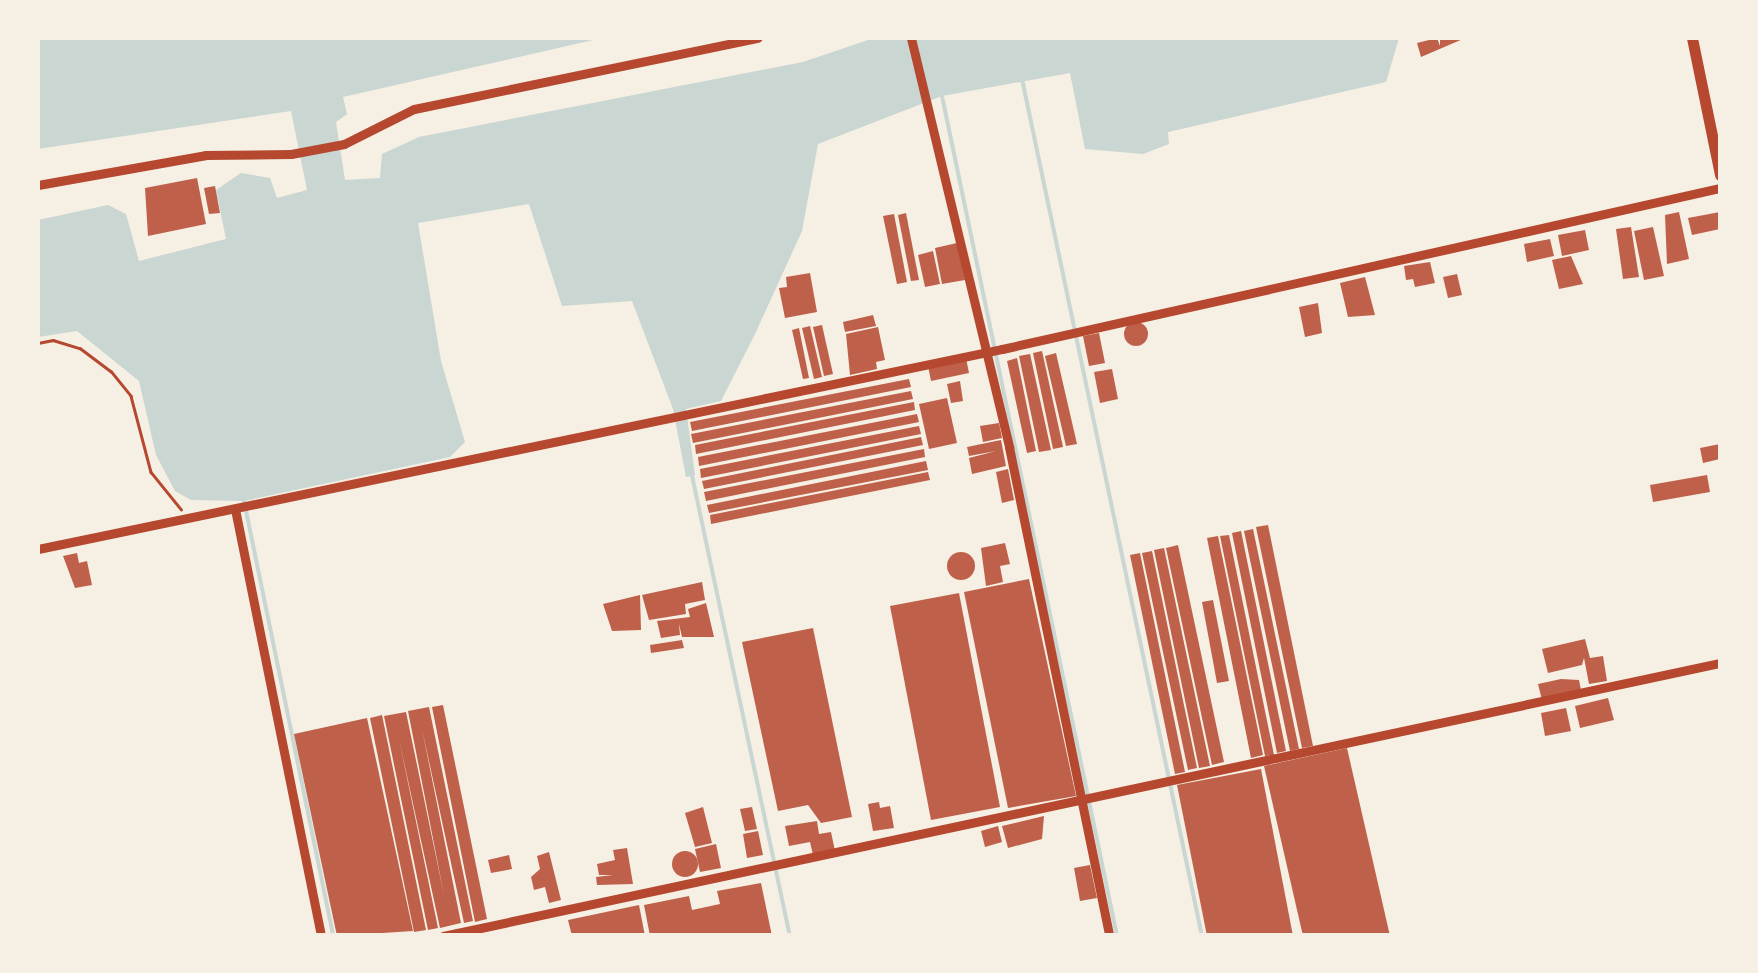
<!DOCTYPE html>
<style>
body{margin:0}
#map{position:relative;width:1758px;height:973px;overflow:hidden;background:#f6efe4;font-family:Raleway,sans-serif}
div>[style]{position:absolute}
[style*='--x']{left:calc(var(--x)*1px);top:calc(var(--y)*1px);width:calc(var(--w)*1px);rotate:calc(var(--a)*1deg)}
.water>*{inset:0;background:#c9d6d2}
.stream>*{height:4px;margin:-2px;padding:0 2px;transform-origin:2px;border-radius:2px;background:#c9d6d2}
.building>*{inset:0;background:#bf614a}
.round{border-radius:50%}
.path>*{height:2.5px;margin:-1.25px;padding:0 1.25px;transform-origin:1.25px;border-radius:1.25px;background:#b5482f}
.minor>*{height:9px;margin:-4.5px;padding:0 4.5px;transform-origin:4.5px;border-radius:4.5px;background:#b5482f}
.secondary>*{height:11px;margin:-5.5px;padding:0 5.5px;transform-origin:5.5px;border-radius:5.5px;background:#b5482f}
span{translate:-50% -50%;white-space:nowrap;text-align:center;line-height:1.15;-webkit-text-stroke:8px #f6efe4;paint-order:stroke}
.frame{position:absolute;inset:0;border:40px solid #f6efe4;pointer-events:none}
</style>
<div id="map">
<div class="water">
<i style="clip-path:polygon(38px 38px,602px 38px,343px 97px,347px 114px,336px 122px,345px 180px,380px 178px,382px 154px,419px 137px,803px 62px,874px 38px,1399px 38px,1386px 82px,1168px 132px,1169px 144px,1143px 154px,1085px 149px,1070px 73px,942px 96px,818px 144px,802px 231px,755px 334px,721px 401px,686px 409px,695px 475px,686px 477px,673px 409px,632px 301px,562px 306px,529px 204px,418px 223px,441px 361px,465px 442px,450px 457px,244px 501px,191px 500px,175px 491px,156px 455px,139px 381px,77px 331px,38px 337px,38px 220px,108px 205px,126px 214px,139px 261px,226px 239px,216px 190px,241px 173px,270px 178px,277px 198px,307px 190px,291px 111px,38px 149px)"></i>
</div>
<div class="stream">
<i style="--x:1022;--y:79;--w:876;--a:78.14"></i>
<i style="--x:942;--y:96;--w:858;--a:78.23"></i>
<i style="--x:691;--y:471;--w:475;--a:78"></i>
<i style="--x:244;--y:501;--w:444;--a:78.4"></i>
</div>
<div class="building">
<i style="clip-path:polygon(1437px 38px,1440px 46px,1440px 38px,1463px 39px,1421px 57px,1417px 43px)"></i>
<i style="clip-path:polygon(197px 178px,206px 224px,148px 236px,145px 188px)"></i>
<i style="clip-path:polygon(215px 186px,220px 213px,209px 214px,204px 188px)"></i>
<i style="clip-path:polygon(1679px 212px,1689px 259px,1667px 264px,1665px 215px)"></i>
<i style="clip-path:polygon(1720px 212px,1720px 229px,1692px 235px,1688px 218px)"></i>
<i style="clip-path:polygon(906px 213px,919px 280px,911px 281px,898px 215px)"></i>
<i style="clip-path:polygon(894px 214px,907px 282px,897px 284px,883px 216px)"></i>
<i style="clip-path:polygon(1631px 227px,1639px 277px,1623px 279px,1616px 229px)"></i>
<i style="clip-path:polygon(1653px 227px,1664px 276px,1644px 280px,1634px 231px)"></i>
<i style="clip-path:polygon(1585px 230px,1589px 250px,1562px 256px,1558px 235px)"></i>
<i style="clip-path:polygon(1550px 239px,1554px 256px,1527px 262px,1524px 244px)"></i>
<i style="clip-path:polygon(957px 243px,965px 280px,942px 284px,935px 248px)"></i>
<i style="clip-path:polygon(933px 251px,940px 284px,925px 287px,918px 255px)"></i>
<i style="clip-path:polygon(1571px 256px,1583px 284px,1559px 289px,1552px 260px)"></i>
<i style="clip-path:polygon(1430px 262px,1435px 283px,1415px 287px,1413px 279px,1406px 280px,1404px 266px)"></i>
<i style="clip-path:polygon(810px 273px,817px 312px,785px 318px,779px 288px,787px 287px,786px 277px)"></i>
<i style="clip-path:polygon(1457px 274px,1462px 295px,1448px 298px,1443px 277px)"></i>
<i style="clip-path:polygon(1365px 277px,1375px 315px,1348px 317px,1340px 283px)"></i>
<i style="clip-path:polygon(1318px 303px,1322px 333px,1305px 337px,1299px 307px)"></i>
<i style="clip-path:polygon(873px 315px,876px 326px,845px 332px,843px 322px)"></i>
<i class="round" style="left:1124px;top:322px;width:24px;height:24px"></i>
<i style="clip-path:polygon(822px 325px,833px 374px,824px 376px,813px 327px)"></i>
<i style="clip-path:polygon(810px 326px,822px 377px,814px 379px,802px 328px)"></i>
<i style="clip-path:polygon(878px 327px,885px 360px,876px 362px,877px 369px,850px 375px,846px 334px)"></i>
<i style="clip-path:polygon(799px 328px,809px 378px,803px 379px,792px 330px)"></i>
<i style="clip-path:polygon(1099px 333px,1105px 363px,1089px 366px,1083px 336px)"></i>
<i style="clip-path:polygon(1042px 351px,1063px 447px,1053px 449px,1033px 353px)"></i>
<i style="clip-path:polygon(1056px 353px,1077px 444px,1066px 446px,1045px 356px)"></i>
<i style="clip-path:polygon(1030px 354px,1051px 450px,1039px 452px,1019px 356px)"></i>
<i style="clip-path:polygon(966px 358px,969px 373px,931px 381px,928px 366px)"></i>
<i style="clip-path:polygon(1017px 358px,1036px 451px,1027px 453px,1007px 361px)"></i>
<i style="clip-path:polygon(1112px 369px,1118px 399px,1100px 403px,1094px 372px)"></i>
<i style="clip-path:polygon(909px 379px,911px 387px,692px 431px,690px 422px)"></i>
<i style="clip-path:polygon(960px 381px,963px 401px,951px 403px,947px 384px)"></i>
<i style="clip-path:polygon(911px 391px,913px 399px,693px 443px,691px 434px)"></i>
<i style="clip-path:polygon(947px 398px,957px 443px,929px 449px,919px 404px)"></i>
<i style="clip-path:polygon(914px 402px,915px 410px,696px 454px,695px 445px)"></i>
<i style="clip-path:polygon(917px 414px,919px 422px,699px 466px,698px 457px)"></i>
<i style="clip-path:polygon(999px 423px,1002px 438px,983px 442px,980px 426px)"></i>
<i style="clip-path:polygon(919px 426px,921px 434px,701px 478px,700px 469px)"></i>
<i style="clip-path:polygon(921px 437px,923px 445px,704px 489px,702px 481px)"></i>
<i style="clip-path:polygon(1001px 440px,1006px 466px,972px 474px,969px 458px,996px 451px,969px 456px,967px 447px)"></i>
<i style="clip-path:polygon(1720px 444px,1720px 459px,1703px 463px,1700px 448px)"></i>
<i style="clip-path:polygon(924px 449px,925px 457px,706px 501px,704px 492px)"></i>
<i style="clip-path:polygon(926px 461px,928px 470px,709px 513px,707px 505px)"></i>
<i style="clip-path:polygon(1008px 469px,1014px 500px,1002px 503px,996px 472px)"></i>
<i style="clip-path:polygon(928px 472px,930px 480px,711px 524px,710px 515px)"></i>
<i style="clip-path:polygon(1707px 475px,1710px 492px,1653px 502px,1650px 485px)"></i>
<i style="clip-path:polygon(1268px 525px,1313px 746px,1302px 748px,1256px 527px)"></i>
<i style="clip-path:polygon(1253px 529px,1299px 749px,1290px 751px,1244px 531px)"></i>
<i style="clip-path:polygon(1241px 531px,1286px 751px,1277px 753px,1232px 533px)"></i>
<i style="clip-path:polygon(1229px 535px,1274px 755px,1265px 756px,1220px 536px)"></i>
<i style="clip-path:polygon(1218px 536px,1263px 755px,1251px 758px,1207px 538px)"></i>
<i style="clip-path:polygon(1005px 543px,1010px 564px,1000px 566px,1003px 582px,986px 586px,981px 548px)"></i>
<i style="clip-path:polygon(1178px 545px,1224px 762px,1212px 765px,1166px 548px)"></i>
<i style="clip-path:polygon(1164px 548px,1210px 766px,1199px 768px,1154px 550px)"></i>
<i style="clip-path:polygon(1152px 551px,1197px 768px,1188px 770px,1142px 553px)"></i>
<i class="round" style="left:947px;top:552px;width:28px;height:28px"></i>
<i style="clip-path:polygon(77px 553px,79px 563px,87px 561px,92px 585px,75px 588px,63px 556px)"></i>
<i style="clip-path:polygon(1140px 553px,1185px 772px,1175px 774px,1130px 555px)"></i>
<i style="clip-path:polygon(1029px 579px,1076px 796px,1008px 808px,964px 592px)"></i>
<i style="clip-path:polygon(702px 582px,705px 600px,685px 604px,686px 614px,649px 620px,642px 595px)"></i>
<i style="clip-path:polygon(959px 593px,1000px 807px,931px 820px,890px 606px)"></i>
<i style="clip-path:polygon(640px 595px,641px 630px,612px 631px,603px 604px)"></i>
<i style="clip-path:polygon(1213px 600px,1229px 681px,1217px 683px,1202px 602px)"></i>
<i style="clip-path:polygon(706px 603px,714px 637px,682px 637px,679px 624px,680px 635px,661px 638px,657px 621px,690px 617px,688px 609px)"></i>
<i style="clip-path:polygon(813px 628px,852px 817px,821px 823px,808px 805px,778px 811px,742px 642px)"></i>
<i style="clip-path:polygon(1585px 639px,1590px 658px,1603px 656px,1607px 681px,1589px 684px,1584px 658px,1582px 665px,1548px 673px,1542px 649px)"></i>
<i style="clip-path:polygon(682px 640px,684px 648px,651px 653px,650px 645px)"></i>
<i style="clip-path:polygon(1561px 679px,1579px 680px,1581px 690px,1542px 700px,1538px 684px)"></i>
<i style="clip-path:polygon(1608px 698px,1614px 720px,1580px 728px,1575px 706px)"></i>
<i style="clip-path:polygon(443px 705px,487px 919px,475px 922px,432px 707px)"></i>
<i style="clip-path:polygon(429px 707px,473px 921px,464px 923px,422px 729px,461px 923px,440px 928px,399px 739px,438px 928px,428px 930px,384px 716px,406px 712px,444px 895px,408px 711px)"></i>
<i style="clip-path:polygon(1566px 708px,1571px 731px,1545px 736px,1541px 713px)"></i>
<i style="clip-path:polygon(382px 715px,426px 930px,414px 932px,370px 718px)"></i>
<i style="clip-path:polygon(367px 718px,413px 931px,337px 936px,294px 734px)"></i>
<i style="clip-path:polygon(1347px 748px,1390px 936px,1303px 936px,1264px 766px)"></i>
<i style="clip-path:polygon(1261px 769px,1293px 936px,1207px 936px,1177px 785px)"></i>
<i style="clip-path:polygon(879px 802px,880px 808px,890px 806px,894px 828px,873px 831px,868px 804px)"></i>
<i style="clip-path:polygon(703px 807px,712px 843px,695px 847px,685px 813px)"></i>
<i style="clip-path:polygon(752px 807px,757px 829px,745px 831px,740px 809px)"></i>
<i style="clip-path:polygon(1044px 816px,1042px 839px,1008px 848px,1002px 826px)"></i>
<i style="clip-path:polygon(817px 821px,819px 834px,831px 832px,835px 851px,813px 855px,810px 842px,789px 846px,785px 826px)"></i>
<i style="clip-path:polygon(998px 826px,1002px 842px,985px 847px,981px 831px)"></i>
<i style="clip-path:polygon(758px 831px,763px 855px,747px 858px,743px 834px)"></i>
<i style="clip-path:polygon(716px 844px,721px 868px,700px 872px,695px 849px)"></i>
<i style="clip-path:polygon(627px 848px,633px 884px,597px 885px,596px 877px,613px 875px,599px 875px,597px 864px,615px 860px,613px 850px)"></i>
<i class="round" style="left:672px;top:851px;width:26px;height:26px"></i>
<i style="clip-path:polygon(549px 852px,561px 900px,549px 903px,545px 887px,534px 890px,531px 877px,540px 869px,537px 856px)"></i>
<i style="clip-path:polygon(509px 855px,512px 869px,491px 873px,488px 860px)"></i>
<i style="clip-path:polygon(1090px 865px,1097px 898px,1080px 901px,1074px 868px)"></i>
<i style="clip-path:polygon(761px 883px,772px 936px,650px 936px,644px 905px,689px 896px,692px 910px,720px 904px,717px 891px)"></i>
<i style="clip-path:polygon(639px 905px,645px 936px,572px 936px,568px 920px)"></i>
</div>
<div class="path">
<i style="--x:38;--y:343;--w:15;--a:-11"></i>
<i style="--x:53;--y:340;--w:28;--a:17"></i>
<i style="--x:80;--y:348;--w:39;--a:37"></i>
<i style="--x:111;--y:371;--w:32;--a:51"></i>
<i style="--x:131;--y:396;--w:79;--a:75.3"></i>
<i style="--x:151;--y:472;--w:48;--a:51"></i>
</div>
<div class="minor">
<i style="--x:911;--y:38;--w:421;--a:76.5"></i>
<i style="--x:1009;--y:447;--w:499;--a:78.4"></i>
<i style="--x:38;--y:185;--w:171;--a:-10.1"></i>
<i style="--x:206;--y:155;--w:85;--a:-0.7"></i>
<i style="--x:291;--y:154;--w:54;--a:-10.7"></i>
<i style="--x:344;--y:144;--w:78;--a:-26.6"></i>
<i style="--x:414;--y:109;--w:351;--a:-11.7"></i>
<i style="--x:235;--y:509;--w:436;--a:78.6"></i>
<i style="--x:38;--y:549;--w:985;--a:-11.72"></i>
<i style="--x:1002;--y:349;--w:736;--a:-12.64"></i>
<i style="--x:443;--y:936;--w:1306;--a:-12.07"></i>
</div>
<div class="secondary">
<i style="--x:1692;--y:38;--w:140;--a:78.4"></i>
</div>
<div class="frame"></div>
</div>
